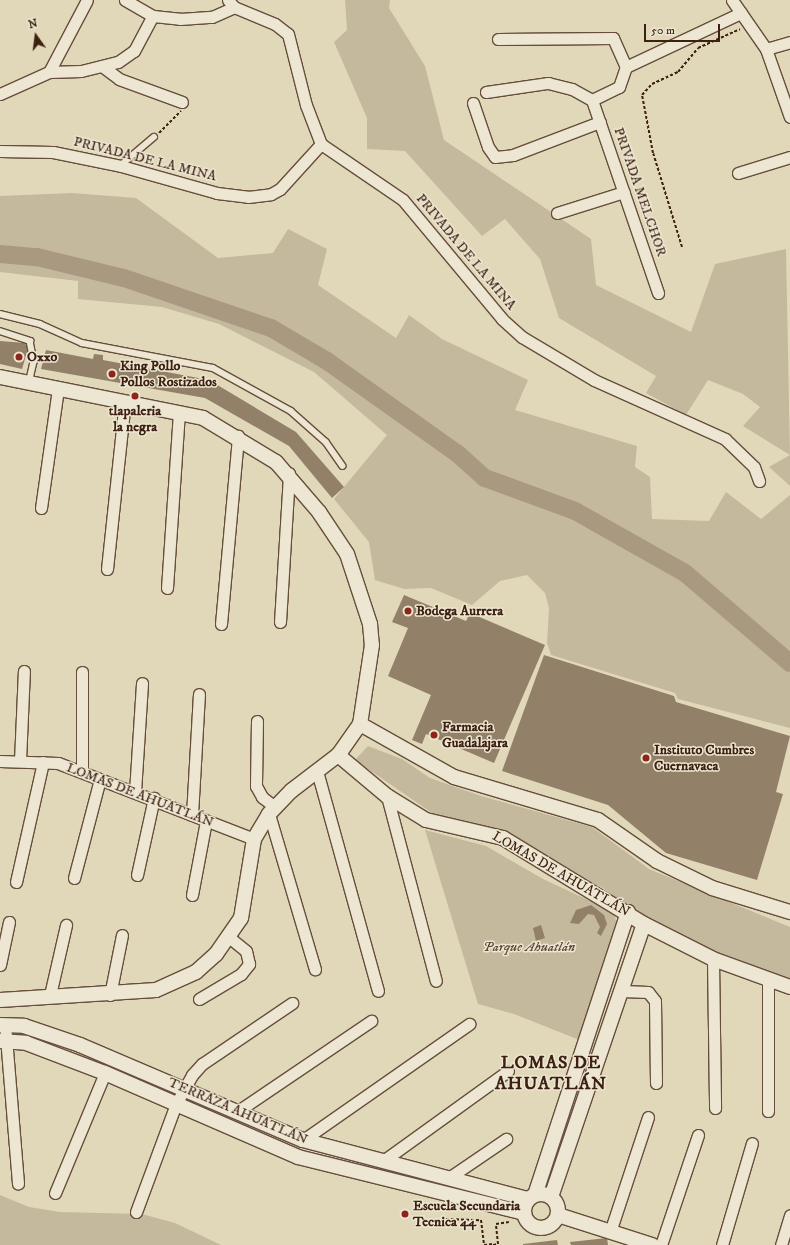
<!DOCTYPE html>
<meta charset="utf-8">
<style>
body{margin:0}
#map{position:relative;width:790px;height:1245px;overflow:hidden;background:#e1d8ba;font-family:"IM FELL DW Pica",serif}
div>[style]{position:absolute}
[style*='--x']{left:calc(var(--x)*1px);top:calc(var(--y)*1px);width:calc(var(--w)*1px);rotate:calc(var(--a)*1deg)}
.green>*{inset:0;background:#c5b99d}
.river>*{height:18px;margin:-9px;padding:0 9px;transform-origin:9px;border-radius:9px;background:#a99981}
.building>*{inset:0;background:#928069}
.path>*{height:2px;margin-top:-1px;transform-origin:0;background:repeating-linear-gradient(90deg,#3d2011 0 3px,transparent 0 5px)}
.roads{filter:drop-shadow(1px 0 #664e3b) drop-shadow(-1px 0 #664e3b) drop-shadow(0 1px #664e3b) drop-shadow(0 -1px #664e3b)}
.service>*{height:5.5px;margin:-2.75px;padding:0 2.75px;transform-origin:2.75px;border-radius:2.75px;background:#ece6d2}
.minor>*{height:11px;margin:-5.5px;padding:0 5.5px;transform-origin:5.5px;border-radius:5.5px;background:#ece6d2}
.tertiary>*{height:14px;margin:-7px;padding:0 7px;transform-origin:7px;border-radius:7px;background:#ece6d2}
.tertiary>.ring{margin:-7px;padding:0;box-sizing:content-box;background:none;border:14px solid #ece6d2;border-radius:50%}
.dots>*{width:11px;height:11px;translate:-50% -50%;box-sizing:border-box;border:2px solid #ece6d2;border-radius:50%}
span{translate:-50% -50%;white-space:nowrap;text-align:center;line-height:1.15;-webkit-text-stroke:3px #ece6d2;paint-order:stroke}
.street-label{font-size:14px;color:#3d2011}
.poi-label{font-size:14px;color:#3d2011;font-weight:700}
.left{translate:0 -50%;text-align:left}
.park-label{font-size:14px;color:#5f4634;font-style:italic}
.district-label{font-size:18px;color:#3d2011;font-weight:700;letter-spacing:1px}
.north{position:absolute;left:16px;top:16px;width:40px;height:40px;-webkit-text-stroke:3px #ece6d2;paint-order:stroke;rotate:346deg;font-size:11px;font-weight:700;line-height:16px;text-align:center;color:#3d2011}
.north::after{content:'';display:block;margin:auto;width:14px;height:18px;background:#3d2011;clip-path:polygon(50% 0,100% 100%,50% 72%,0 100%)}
.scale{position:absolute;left:644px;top:24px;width:76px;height:18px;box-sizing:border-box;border:2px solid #3d2011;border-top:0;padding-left:5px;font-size:12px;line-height:14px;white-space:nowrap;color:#3d2011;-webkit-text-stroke:3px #ece6d2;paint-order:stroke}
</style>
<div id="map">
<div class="green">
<i style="clip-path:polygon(345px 0,390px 0,389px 8px,425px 66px,444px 140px,591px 239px,596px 285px,691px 332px,715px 264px,786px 249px,790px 455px,743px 426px,760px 407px,743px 394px,708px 380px,686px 415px,646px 393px,656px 376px,559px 318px,540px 259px,505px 219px,482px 236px,405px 151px,367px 149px,367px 118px,334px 42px,347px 30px)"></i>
<i style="clip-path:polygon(72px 193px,136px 198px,218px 258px,273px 253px,288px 229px,327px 249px,318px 285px,396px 338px,409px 315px,442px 339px,528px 380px,515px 410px,637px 446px,635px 467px,650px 477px,652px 519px,709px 521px,726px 492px,761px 519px,790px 495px,790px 728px,678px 699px,675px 693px,551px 655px,547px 643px,549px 608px,545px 593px,527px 575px,500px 581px,472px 605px,431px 588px,404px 589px,375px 580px,369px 542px,334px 499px,387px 435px,314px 372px,219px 324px,162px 307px,78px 299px,78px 281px,0 272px,0 196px)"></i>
<i style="clip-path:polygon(790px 455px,790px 486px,769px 467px)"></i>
<i style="clip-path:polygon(368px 746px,402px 759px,430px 778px,481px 796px,592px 827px,649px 869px,790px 927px,790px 983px,659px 930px,603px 888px,539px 855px,463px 823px,432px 813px,355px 760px)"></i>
<i style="clip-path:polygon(425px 830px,486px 846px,543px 879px,614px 912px,617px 926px,582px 1041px,514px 1014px,478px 1004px)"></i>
<i style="clip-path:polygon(0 1195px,29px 1207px,60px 1212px,142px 1214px,175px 1223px,221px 1245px,0 1245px)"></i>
</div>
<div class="river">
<i style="--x:0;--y:254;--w:37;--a:5"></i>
<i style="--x:37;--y:257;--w:89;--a:13.6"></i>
<i style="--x:124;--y:278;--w:155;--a:18.8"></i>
<i style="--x:271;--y:328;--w:65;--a:30.5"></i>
<i style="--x:327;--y:361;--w:161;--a:35.4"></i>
<i style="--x:458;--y:454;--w:36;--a:42"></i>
<i style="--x:485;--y:478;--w:96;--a:20.1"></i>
<i style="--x:575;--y:511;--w:126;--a:29.4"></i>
<i style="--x:685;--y:573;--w:138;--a:40.6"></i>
</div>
<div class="building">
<i style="clip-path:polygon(0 341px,25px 343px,28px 349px,22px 369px,0 364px)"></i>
<i style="clip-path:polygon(46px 350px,93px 359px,94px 354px,103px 355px,103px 360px,209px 380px,296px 432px,344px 487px,332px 498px,289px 446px,205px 398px,41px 369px)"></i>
<i style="clip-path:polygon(404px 595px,466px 621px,470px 613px,545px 645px,494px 763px,426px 734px,422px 744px,412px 740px,431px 695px,388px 676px,408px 628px,392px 622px)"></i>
<i style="clip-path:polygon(544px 655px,674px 696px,676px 702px,790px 736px,776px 792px,783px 794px,757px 880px,666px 853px,608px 805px,502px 771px)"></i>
<i style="clip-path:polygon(591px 905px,604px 915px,607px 924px,601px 936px,597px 933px,600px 927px,594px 915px,588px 914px,579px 924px,570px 923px,576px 910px)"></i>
<i style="clip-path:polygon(541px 925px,545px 938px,536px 941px,533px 928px)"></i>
<i style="clip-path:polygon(607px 1238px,608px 1245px,571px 1245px,570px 1242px)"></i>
<i style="clip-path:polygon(557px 1240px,558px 1245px,523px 1245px,523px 1244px)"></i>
</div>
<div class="path">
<i style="--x:159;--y:133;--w:31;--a:-45"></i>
<i style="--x:682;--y:247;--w:98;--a:-107.1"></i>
<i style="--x:653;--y:153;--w:59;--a:-100.7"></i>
<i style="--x:642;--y:95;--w:15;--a:-48"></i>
<i style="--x:652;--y:84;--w:29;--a:-25"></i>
<i style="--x:678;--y:72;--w:31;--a:-50"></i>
<i style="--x:698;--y:48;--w:46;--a:-24.3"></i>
<i style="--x:446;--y:1219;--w:35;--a:2"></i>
<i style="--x:481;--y:1220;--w:25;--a:83"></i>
<i style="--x:523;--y:1225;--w:19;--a:28"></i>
<i style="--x:540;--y:1234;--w:19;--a:-18"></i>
<i style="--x:484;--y:1245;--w:9;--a:-6"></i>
<i style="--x:493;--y:1245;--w:5;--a:-11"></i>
<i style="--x:498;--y:1244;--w:20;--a:-96"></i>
<i style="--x:496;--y:1224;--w:13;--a:-9"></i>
</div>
<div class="roads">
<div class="service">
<i style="--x:121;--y:165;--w:43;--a:-40.3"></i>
<i style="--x:0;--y:314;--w:41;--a:14"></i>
<i style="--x:40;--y:324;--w:46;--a:24.3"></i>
<i style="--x:82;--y:343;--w:133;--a:10.8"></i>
<i style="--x:213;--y:368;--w:89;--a:28.9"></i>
<i style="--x:291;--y:411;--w:47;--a:41.5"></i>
<i style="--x:326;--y:442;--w:29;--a:55"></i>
<i style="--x:0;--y:331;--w:32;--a:18"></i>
<i style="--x:30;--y:341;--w:21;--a:79"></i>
<i style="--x:34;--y:362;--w:22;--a:103"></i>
</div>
<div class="minor">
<i style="--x:125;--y:0;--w:32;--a:30"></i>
<i style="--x:153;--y:16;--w:27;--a:6"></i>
<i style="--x:180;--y:19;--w:32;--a:-4"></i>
<i style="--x:212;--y:17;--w:24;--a:-24"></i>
<i style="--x:228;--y:0;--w:9;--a:49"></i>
<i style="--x:234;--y:7;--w:44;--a:22.5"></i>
<i style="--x:275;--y:24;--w:16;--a:38"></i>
<i style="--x:288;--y:34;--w:73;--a:75.8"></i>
<i style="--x:306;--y:105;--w:42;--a:69"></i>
<i style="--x:321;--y:144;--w:99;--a:34.3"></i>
<i style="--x:403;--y:200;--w:155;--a:50.2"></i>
<i style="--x:502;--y:319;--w:27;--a:42"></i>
<i style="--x:522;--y:337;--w:84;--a:30.8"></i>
<i style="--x:594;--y:380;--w:144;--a:24.2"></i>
<i style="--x:725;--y:439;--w:40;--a:44"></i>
<i style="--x:754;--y:467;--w:15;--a:70"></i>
<i style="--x:732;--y:0;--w:60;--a:55.2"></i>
<i style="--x:766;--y:49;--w:72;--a:70.6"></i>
<i style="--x:498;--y:39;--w:115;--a:-0.5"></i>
<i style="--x:613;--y:38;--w:32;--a:66"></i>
<i style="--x:766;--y:49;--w:25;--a:-16"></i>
<i style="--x:102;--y:66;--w:21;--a:37"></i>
<i style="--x:119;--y:79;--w:67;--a:20.1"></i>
<i style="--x:49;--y:72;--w:81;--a:-62.2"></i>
<i style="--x:486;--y:92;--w:63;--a:-8.3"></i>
<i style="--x:548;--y:83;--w:25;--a:14"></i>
<i style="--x:572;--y:89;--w:23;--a:29"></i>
<i style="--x:0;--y:94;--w:54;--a:-24.2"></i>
<i style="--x:49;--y:72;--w:32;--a:-2"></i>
<i style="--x:81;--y:71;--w:38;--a:-14"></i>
<i style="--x:118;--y:62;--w:19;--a:-35"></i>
<i style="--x:134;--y:51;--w:40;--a:-62"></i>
<i style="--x:592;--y:100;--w:204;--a:71.1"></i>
<i style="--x:592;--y:100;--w:30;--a:-26"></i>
<i style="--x:619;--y:87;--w:21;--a:-71"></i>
<i style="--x:626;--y:67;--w:127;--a:-25.2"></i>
<i style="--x:473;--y:103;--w:46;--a:71.2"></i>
<i style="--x:488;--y:147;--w:12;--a:55"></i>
<i style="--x:495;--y:157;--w:18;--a:-6"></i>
<i style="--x:513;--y:155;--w:93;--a:-20.8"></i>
<i style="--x:0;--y:151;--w:53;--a:1.1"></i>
<i style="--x:53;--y:152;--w:69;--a:11.6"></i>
<i style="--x:121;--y:166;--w:100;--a:15.7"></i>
<i style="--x:217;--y:193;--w:31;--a:7"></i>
<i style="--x:248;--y:197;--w:23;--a:-7"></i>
<i style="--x:271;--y:194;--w:10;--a:-29"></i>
<i style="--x:280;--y:189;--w:61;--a:-47.7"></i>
<i style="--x:738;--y:173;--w:54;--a:-17.1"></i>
<i style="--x:557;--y:213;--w:70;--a:-17.4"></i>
<i style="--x:41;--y:508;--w:120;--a:-81.9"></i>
<i style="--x:107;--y:569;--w:169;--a:-83.9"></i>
<i style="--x:167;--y:588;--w:176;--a:-86.1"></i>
<i style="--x:280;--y:622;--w:149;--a:-86.5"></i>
<i style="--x:221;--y:624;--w:189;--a:-84.8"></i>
<i style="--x:82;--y:672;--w:99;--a:90"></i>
<i style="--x:257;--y:721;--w:65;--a:90.9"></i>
<i style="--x:256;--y:786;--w:13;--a:61"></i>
<i style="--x:262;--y:797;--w:16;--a:38"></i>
<i style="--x:0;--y:761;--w:58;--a:2"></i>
<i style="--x:58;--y:763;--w:210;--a:21.2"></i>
<i style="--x:20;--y:761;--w:90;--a:-87.5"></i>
<i style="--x:317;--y:771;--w:228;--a:74.5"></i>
<i style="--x:135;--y:792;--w:109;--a:-86.3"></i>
<i style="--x:387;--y:796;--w:191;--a:75.2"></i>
<i style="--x:269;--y:814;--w:162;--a:73.5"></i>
<i style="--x:192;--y:815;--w:121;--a:-86.7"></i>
<i style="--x:137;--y:875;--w:79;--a:-77.6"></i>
<i style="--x:74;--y:878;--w:102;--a:-75.3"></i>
<i style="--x:16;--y:882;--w:123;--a:-77.3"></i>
<i style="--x:192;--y:895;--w:75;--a:-79.3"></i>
<i style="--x:713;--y:959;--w:149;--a:89.2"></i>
<i style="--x:0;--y:965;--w:44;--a:-78.2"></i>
<i style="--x:768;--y:981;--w:130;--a:90"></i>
<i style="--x:622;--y:991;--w:26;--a:2"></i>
<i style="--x:648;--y:992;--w:11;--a:52"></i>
<i style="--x:655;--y:1001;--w:82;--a:89.3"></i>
<i style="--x:50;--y:995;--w:72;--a:-77.1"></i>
<i style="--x:110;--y:995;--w:61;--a:-78.7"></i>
<i style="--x:199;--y:999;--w:49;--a:-30.8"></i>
<i style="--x:241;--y:974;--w:13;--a:-51"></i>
<i style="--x:249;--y:964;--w:13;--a:-103"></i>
<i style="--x:246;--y:951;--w:21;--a:-141"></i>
<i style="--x:5;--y:1025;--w:159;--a:85.3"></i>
<i style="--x:238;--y:1111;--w:161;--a:-34.1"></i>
<i style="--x:303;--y:1140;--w:203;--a:-34.9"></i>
<i style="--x:383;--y:1161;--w:154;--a:-35.8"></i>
<i style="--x:450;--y:1177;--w:68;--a:-34.2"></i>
<i style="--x:55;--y:1193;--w:130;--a:-67.4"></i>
<i style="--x:136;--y:1212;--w:115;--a:-69.7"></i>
<i style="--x:176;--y:1104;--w:33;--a:-61"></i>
<i style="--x:192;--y:1075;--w:15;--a:-48"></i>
<i style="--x:202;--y:1064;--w:109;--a:-34.1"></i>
<i style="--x:610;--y:1232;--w:121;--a:-71.7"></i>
<i style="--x:661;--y:1245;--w:116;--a:-71.4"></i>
<i style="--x:722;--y:1245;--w:106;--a:-73.6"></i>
<i style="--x:781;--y:1245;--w:31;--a:-73"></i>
</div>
<div class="tertiary">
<i style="--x:0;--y:377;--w:207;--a:11.4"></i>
<i style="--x:203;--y:418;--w:85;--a:31.1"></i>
<i style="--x:276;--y:462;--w:66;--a:49.3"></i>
<i style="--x:319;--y:512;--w:50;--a:56.3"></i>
<i style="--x:347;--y:554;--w:74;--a:71.8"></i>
<i style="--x:370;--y:624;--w:21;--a:85"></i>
<i style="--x:372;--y:645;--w:80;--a:98.6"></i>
<i style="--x:360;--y:724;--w:38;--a:125"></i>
<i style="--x:338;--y:755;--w:59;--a:142.5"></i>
<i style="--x:291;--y:791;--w:32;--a:134"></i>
<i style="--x:269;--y:814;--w:29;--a:121"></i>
<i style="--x:254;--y:839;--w:80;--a:99.3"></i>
<i style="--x:241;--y:918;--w:44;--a:124.8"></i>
<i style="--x:216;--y:954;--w:27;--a:138"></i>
<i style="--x:196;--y:972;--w:44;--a:155.8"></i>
<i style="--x:156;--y:990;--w:156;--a:176.3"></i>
<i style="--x:360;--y:724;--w:108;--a:29.4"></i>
<i style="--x:454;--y:777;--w:150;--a:16.6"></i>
<i style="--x:598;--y:820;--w:72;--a:34.8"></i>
<i style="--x:657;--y:861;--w:61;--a:26.1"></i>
<i style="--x:712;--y:888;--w:82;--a:17.1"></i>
<i style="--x:338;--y:755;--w:64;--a:39.9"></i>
<i style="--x:387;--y:796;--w:46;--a:31.6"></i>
<i style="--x:426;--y:820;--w:79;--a:13.2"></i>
<i style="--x:503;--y:838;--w:165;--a:31.4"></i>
<i style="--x:644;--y:924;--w:77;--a:26.9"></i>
<i style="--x:713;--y:959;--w:82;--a:20"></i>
<i style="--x:0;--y:1025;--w:24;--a:2"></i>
<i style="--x:24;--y:1026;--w:59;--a:18.7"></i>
<i style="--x:80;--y:1045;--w:242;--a:23.1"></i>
<i style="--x:303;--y:1140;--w:233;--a:14.7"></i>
<i style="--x:0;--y:1041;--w:26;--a:4"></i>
<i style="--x:26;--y:1043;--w:85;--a:20.8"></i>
<i style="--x:105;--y:1073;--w:210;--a:23.5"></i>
<i style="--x:298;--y:1157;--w:233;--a:13.9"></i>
<i class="ring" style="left:524px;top:1194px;width:20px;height:20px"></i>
<i style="--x:535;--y:1195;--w:298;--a:-71.8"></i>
<i style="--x:551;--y:1197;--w:288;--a:-71.2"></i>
<i style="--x:558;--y:1215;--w:99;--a:17.7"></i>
</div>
</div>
<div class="dots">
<i style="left:19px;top:357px;background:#8f2418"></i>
<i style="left:112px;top:374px;background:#8f2418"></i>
<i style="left:135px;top:396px;background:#8f2418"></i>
<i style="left:408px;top:611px;background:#8f2418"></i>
<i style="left:434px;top:735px;background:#8f2418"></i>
<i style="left:646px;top:758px;background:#8f2418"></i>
<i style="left:405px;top:1214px;background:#8f2418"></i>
</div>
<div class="street-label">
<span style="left:145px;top:159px;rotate:14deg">PRIVADA DE LA MINA</span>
<span style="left:640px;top:192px;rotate:71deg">PRIVADA MELCHOR</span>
<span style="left:466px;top:252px;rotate:50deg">PRIVADA DE LA MINA</span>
<span style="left:140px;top:795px;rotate:21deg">LOMAS DE AHUATLÁN</span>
<span style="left:561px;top:874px;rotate:30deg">LOMAS DE AHUATLÁN</span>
<span style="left:238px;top:1111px;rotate:23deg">TERRAZA AHUATLÁN</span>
</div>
<div class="poi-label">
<span class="left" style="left:27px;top:357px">Oxxo</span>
<span class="left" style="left:120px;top:374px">King Pollo<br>Pollos Rostizados</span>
<span style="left:135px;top:419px">tlapaleria<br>la negra</span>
<span class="left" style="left:416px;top:611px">Bodega Aurrera</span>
<span class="left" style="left:442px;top:735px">Farmacia<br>Guadalajara</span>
<span class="left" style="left:654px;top:758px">Instituto Cumbres<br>Cuernavaca</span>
<span class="left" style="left:413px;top:1214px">Escuela Secundaria<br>Tecnica 44</span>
</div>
<div class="park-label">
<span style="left:529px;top:947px">Parque Ahuatlán</span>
</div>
<div class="district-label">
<span style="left:551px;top:1074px">LOMAS DE<br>AHUATLÁN</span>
</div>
<div class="north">N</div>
<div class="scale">50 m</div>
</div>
